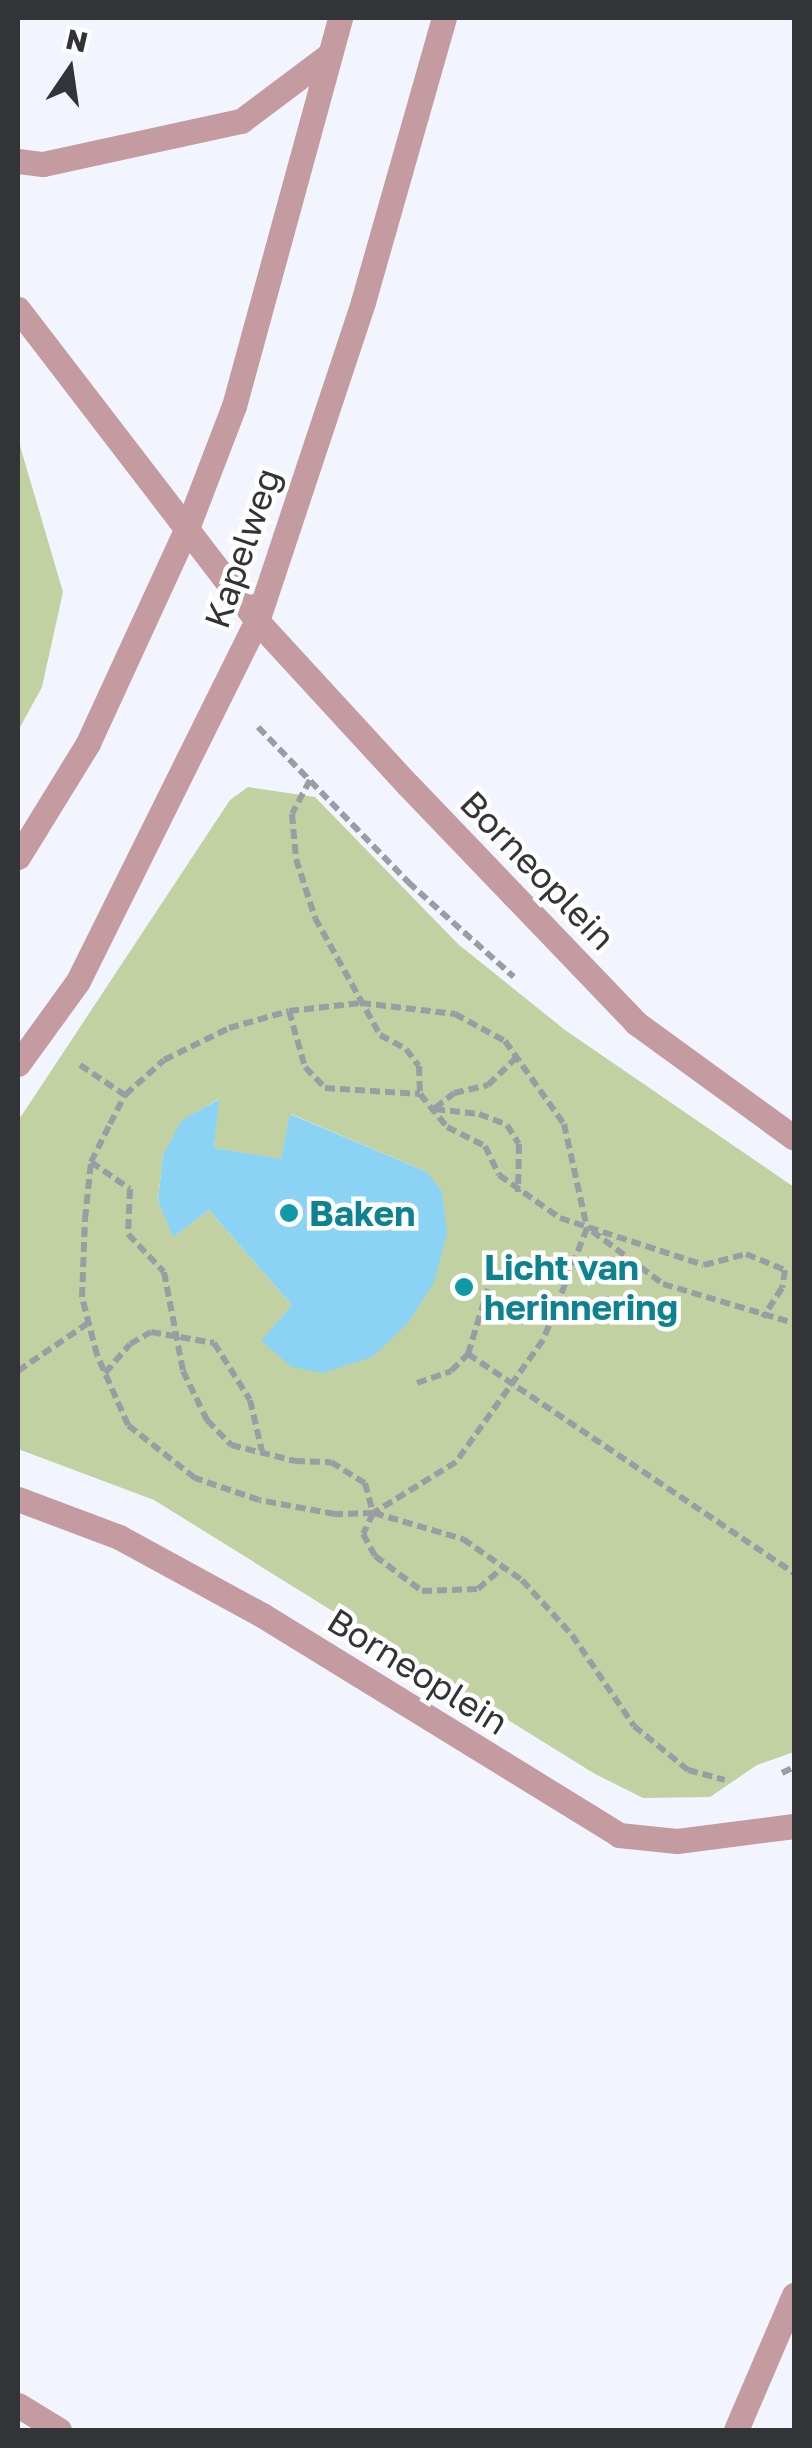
<!DOCTYPE html>
<style>
body{margin:0}
#map{position:relative;width:812px;height:2448px;overflow:hidden;background:#f3f5fe;font-family:"Golos Text",sans-serif}
div>[style]{position:absolute}
[style*='--x']{left:calc(var(--x)*1px);top:calc(var(--y)*1px);width:calc(var(--w)*1px);rotate:calc(var(--a)*1deg)}
.green>*{inset:0;background:#c2d1a2}
.water>*{inset:0;background:#8ad3f5}
.path>*{height:6px;margin-top:-3px;transform-origin:0;background:repeating-linear-gradient(90deg,#9b9da4 0 10px,transparent 0 15px)}
.minor>*{height:25px;margin:-12.5px;padding:0 12.5px;transform-origin:12.5px;border-radius:12.5px;background:#c39ba1}
.tertiary>*{height:25px;margin:-12.5px;padding:0 12.5px;transform-origin:12.5px;border-radius:12.5px;background:#c39ba1}
.dots>*{width:28px;height:28px;translate:-50% -50%;box-sizing:border-box;border:5px solid #fff;border-radius:50%}
span{translate:-50% -50%;white-space:nowrap;text-align:center;line-height:1.15;-webkit-text-stroke:9px #fff;paint-order:stroke}
.street-label{font-size:35px;color:#333438}
.culture-label{font-size:35px;color:#0d838f;font-weight:700}
.left{translate:0 -50%;text-align:left}
.frame{position:absolute;inset:0;border:20px solid #333438;pointer-events:none}
.north{position:absolute;left:20px;top:20px;width:100px;height:100px;-webkit-text-stroke:8px #fff;paint-order:stroke;rotate:13deg;font-size:28px;font-weight:700;line-height:40px;text-align:center;color:#333438}
.north::after{content:'';display:block;margin:auto;width:35px;height:45px;background:#333438;clip-path:polygon(50% 0,100% 100%,50% 72%,0 100%)}
</style>
<div id="map">
<div class="green">
<i style="clip-path:polygon(18px 439px,63px 592px,42px 687px,18px 731px)"></i>
<i style="clip-path:polygon(evenodd,248px 787px,315px 797px,458px 944px,565px 1030px,794px 1187px,794px 1752px,757px 1765px,710px 1797px,643px 1798px,595px 1774px,154px 1500px,18px 1449px,18px 1121px,230px 800px,248px 787px,218px 1099px,214px 1148px,281px 1160px,291px 1114px,427px 1172px,262px 1341px,292px 1305px,209px 1210px,174px 1236px,158px 1200px,163px 1155px,181px 1122px,218px 1099px)"></i>
</div>
<div class="water">
<i style="clip-path:polygon(219px 1099px,214px 1148px,281px 1159px,290px 1114px,427px 1172px,442px 1192px,447px 1234px,434px 1282px,408px 1323px,372px 1357px,323px 1373px,292px 1367px,261px 1341px,292px 1305px,209px 1210px,173px 1237px,158px 1200px,163px 1155px,181px 1121px)"></i>
</div>
<div class="path">
<i style="--x:258;--y:727;--w:216;--a:45.9"></i>
<i style="--x:408;--y:882;--w:142;--a:41.9"></i>
<i style="--x:310;--y:780;--w:38;--a:118"></i>
<i style="--x:292;--y:814;--w:45;--a:84.9"></i>
<i style="--x:296;--y:859;--w:62;--a:72.1"></i>
<i style="--x:315;--y:918;--w:134;--a:60.9"></i>
<i style="--x:380;--y:1035;--w:30;--a:28"></i>
<i style="--x:406;--y:1049;--w:21;--a:53"></i>
<i style="--x:419;--y:1066;--w:28;--a:88"></i>
<i style="--x:361;--y:1003;--w:95;--a:6.7"></i>
<i style="--x:455;--y:1014;--w:57;--a:28.4"></i>
<i style="--x:505;--y:1041;--w:102;--a:54.6"></i>
<i style="--x:564;--y:1124;--w:107;--a:77.5"></i>
<i style="--x:587;--y:1228;--w:120;--a:111.4"></i>
<i style="--x:543;--y:1340;--w:150;--a:125.5"></i>
<i style="--x:456;--y:1462;--w:97;--a:148.4"></i>
<i style="--x:373;--y:1513;--w:38;--a:178"></i>
<i style="--x:335;--y:1514;--w:77;--a:-169.6"></i>
<i style="--x:259;--y:1500;--w:68;--a:-161"></i>
<i style="--x:195;--y:1478;--w:85;--a:-141.7"></i>
<i style="--x:128;--y:1425;--w:77;--a:-113.9"></i>
<i style="--x:97;--y:1355;--w:60;--a:-104.5"></i>
<i style="--x:82;--y:1297;--w:78;--a:-87.8"></i>
<i style="--x:85;--y:1219;--w:57;--a:-84"></i>
<i style="--x:91;--y:1162;--w:42;--a:-63.4"></i>
<i style="--x:110;--y:1124;--w:33;--a:-63"></i>
<i style="--x:125;--y:1095;--w:52;--a:-41.9"></i>
<i style="--x:164;--y:1060;--w:72;--a:-26.2"></i>
<i style="--x:229;--y:1028;--w:62;--a:-15.8"></i>
<i style="--x:289;--y:1011;--w:72;--a:-6.3"></i>
<i style="--x:289;--y:1011;--w:58;--a:74.1"></i>
<i style="--x:305;--y:1067;--w:29;--a:46"></i>
<i style="--x:325;--y:1088;--w:95;--a:3.6"></i>
<i style="--x:420;--y:1094;--w:43;--a:50.7"></i>
<i style="--x:447;--y:1127;--w:42;--a:26.6"></i>
<i style="--x:485;--y:1146;--w:32;--a:64"></i>
<i style="--x:499;--y:1175;--w:75;--a:35.2"></i>
<i style="--x:560;--y:1218;--w:151;--a:18.1"></i>
<i style="--x:704;--y:1265;--w:43;--a:-14.7"></i>
<i style="--x:746;--y:1254;--w:42;--a:22.3"></i>
<i style="--x:785;--y:1270;--w:18;--a:99"></i>
<i style="--x:782;--y:1288;--w:35;--a:123"></i>
<i style="--x:80;--y:1065;--w:54;--a:33.7"></i>
<i style="--x:435;--y:1108;--w:24;--a:-38"></i>
<i style="--x:454;--y:1093;--w:35;--a:-13"></i>
<i style="--x:488;--y:1085;--w:39;--a:-44"></i>
<i style="--x:435;--y:1109;--w:44;--a:6.5"></i>
<i style="--x:479;--y:1114;--w:30;--a:21"></i>
<i style="--x:507;--y:1125;--w:22;--a:58"></i>
<i style="--x:519;--y:1144;--w:48;--a:91.2"></i>
<i style="--x:91;--y:1162;--w:47;--a:34.7"></i>
<i style="--x:130;--y:1189;--w:45;--a:92.5"></i>
<i style="--x:128;--y:1234;--w:52;--a:46.5"></i>
<i style="--x:164;--y:1272;--w:101;--a:79.1"></i>
<i style="--x:183;--y:1371;--w:55;--a:63.9"></i>
<i style="--x:207;--y:1420;--w:35;--a:46"></i>
<i style="--x:231;--y:1445;--w:66;--a:14"></i>
<i style="--x:295;--y:1461;--w:36;--a:2"></i>
<i style="--x:331;--y:1462;--w:40;--a:32"></i>
<i style="--x:365;--y:1483;--w:31;--a:75"></i>
<i style="--x:373;--y:1513;--w:23;--a:115"></i>
<i style="--x:363;--y:1534;--w:25;--a:61"></i>
<i style="--x:375;--y:1556;--w:59;--a:36.7"></i>
<i style="--x:422;--y:1591;--w:56;--a:-2"></i>
<i style="--x:478;--y:1589;--w:33;--a:-41"></i>
<i style="--x:592;--y:1231;--w:89;--a:36.7"></i>
<i style="--x:663;--y:1284;--w:137;--a:16.6"></i>
<i style="--x:468;--y:1354;--w:393;--a:33.9"></i>
<i style="--x:18;--y:1371;--w:85;--a:-34.4"></i>
<i style="--x:105;--y:1373;--w:38;--a:-49"></i>
<i style="--x:130;--y:1344;--w:24;--a:-30"></i>
<i style="--x:151;--y:1332;--w:64;--a:9.9"></i>
<i style="--x:214;--y:1343;--w:67;--a:57.7"></i>
<i style="--x:250;--y:1400;--w:52;--a:76.8"></i>
<i style="--x:417;--y:1383;--w:36;--a:-19"></i>
<i style="--x:451;--y:1371;--w:24;--a:-45"></i>
<i style="--x:468;--y:1354;--w:68;--a:-72.9"></i>
<i style="--x:374;--y:1513;--w:93;--a:16.3"></i>
<i style="--x:463;--y:1539;--w:72;--a:34.8"></i>
<i style="--x:522;--y:1580;--w:74;--a:47.7"></i>
<i style="--x:572;--y:1635;--w:110;--a:55.7"></i>
<i style="--x:634;--y:1726;--w:70;--a:39.2"></i>
<i style="--x:688;--y:1770;--w:38;--a:15"></i>
<i style="--x:782;--y:1773;--w:13;--a:-27"></i>
</div>
<div class="minor">
<i style="--x:18;--y:161;--w:25;--a:7"></i>
<i style="--x:43;--y:164;--w:203;--a:-12.3"></i>
<i style="--x:241;--y:121;--w:110;--a:-36.9"></i>
<i style="--x:18;--y:309;--w:393;--a:52.5"></i>
<i style="--x:257;--y:621;--w:223;--a:47.4"></i>
<i style="--x:408;--y:785;--w:330;--a:46.2"></i>
<i style="--x:636;--y:1023;--w:195;--a:36"></i>
<i style="--x:18;--y:857;--w:134;--a:-58.4"></i>
<i style="--x:88;--y:743;--w:242;--a:-65.3"></i>
<i style="--x:189;--y:523;--w:125;--a:-69"></i>
<i style="--x:234;--y:406;--w:402;--a:-74.7"></i>
<i style="--x:18;--y:1064;--w:102;--a:-54.1"></i>
<i style="--x:78;--y:981;--w:402;--a:-63.6"></i>
<i style="--x:257;--y:621;--w:336;--a:-71.6"></i>
<i style="--x:363;--y:302;--w:295;--a:-74.1"></i>
<i style="--x:18;--y:1499;--w:108;--a:20.6"></i>
<i style="--x:119;--y:1537;--w:163;--a:28.6"></i>
<i style="--x:262;--y:1615;--w:419;--a:31.6"></i>
<i style="--x:619;--y:1835;--w:58;--a:5.9"></i>
<i style="--x:677;--y:1841;--w:118;--a:-7.3"></i>
<i style="--x:18;--y:2405;--w:48;--a:31.4"></i>
</div>
<div class="tertiary">
<i style="--x:736;--y:2430;--w:147;--a:-66.8"></i>
</div>
<div class="dots">
<i style="left:289px;top:1213px;background:#0f9aa8"></i>
<i style="left:464px;top:1287px;background:#0f9aa8"></i>
</div>
<div class="street-label">
<span style="left:242px;top:548px;rotate:-71deg">Kapelweg</span>
<span style="left:538px;top:870px;rotate:46deg">Borneoplein</span>
<span style="left:418px;top:1671px;rotate:32deg">Borneoplein</span>
</div>
<div class="culture-label">
<span class="left" style="left:309px;top:1213px">Baken</span>
<span class="left" style="left:484px;top:1287px">Licht van<br>herinnering</span>
</div>
<div class="frame"></div>
<div class="north">N</div>
</div>
